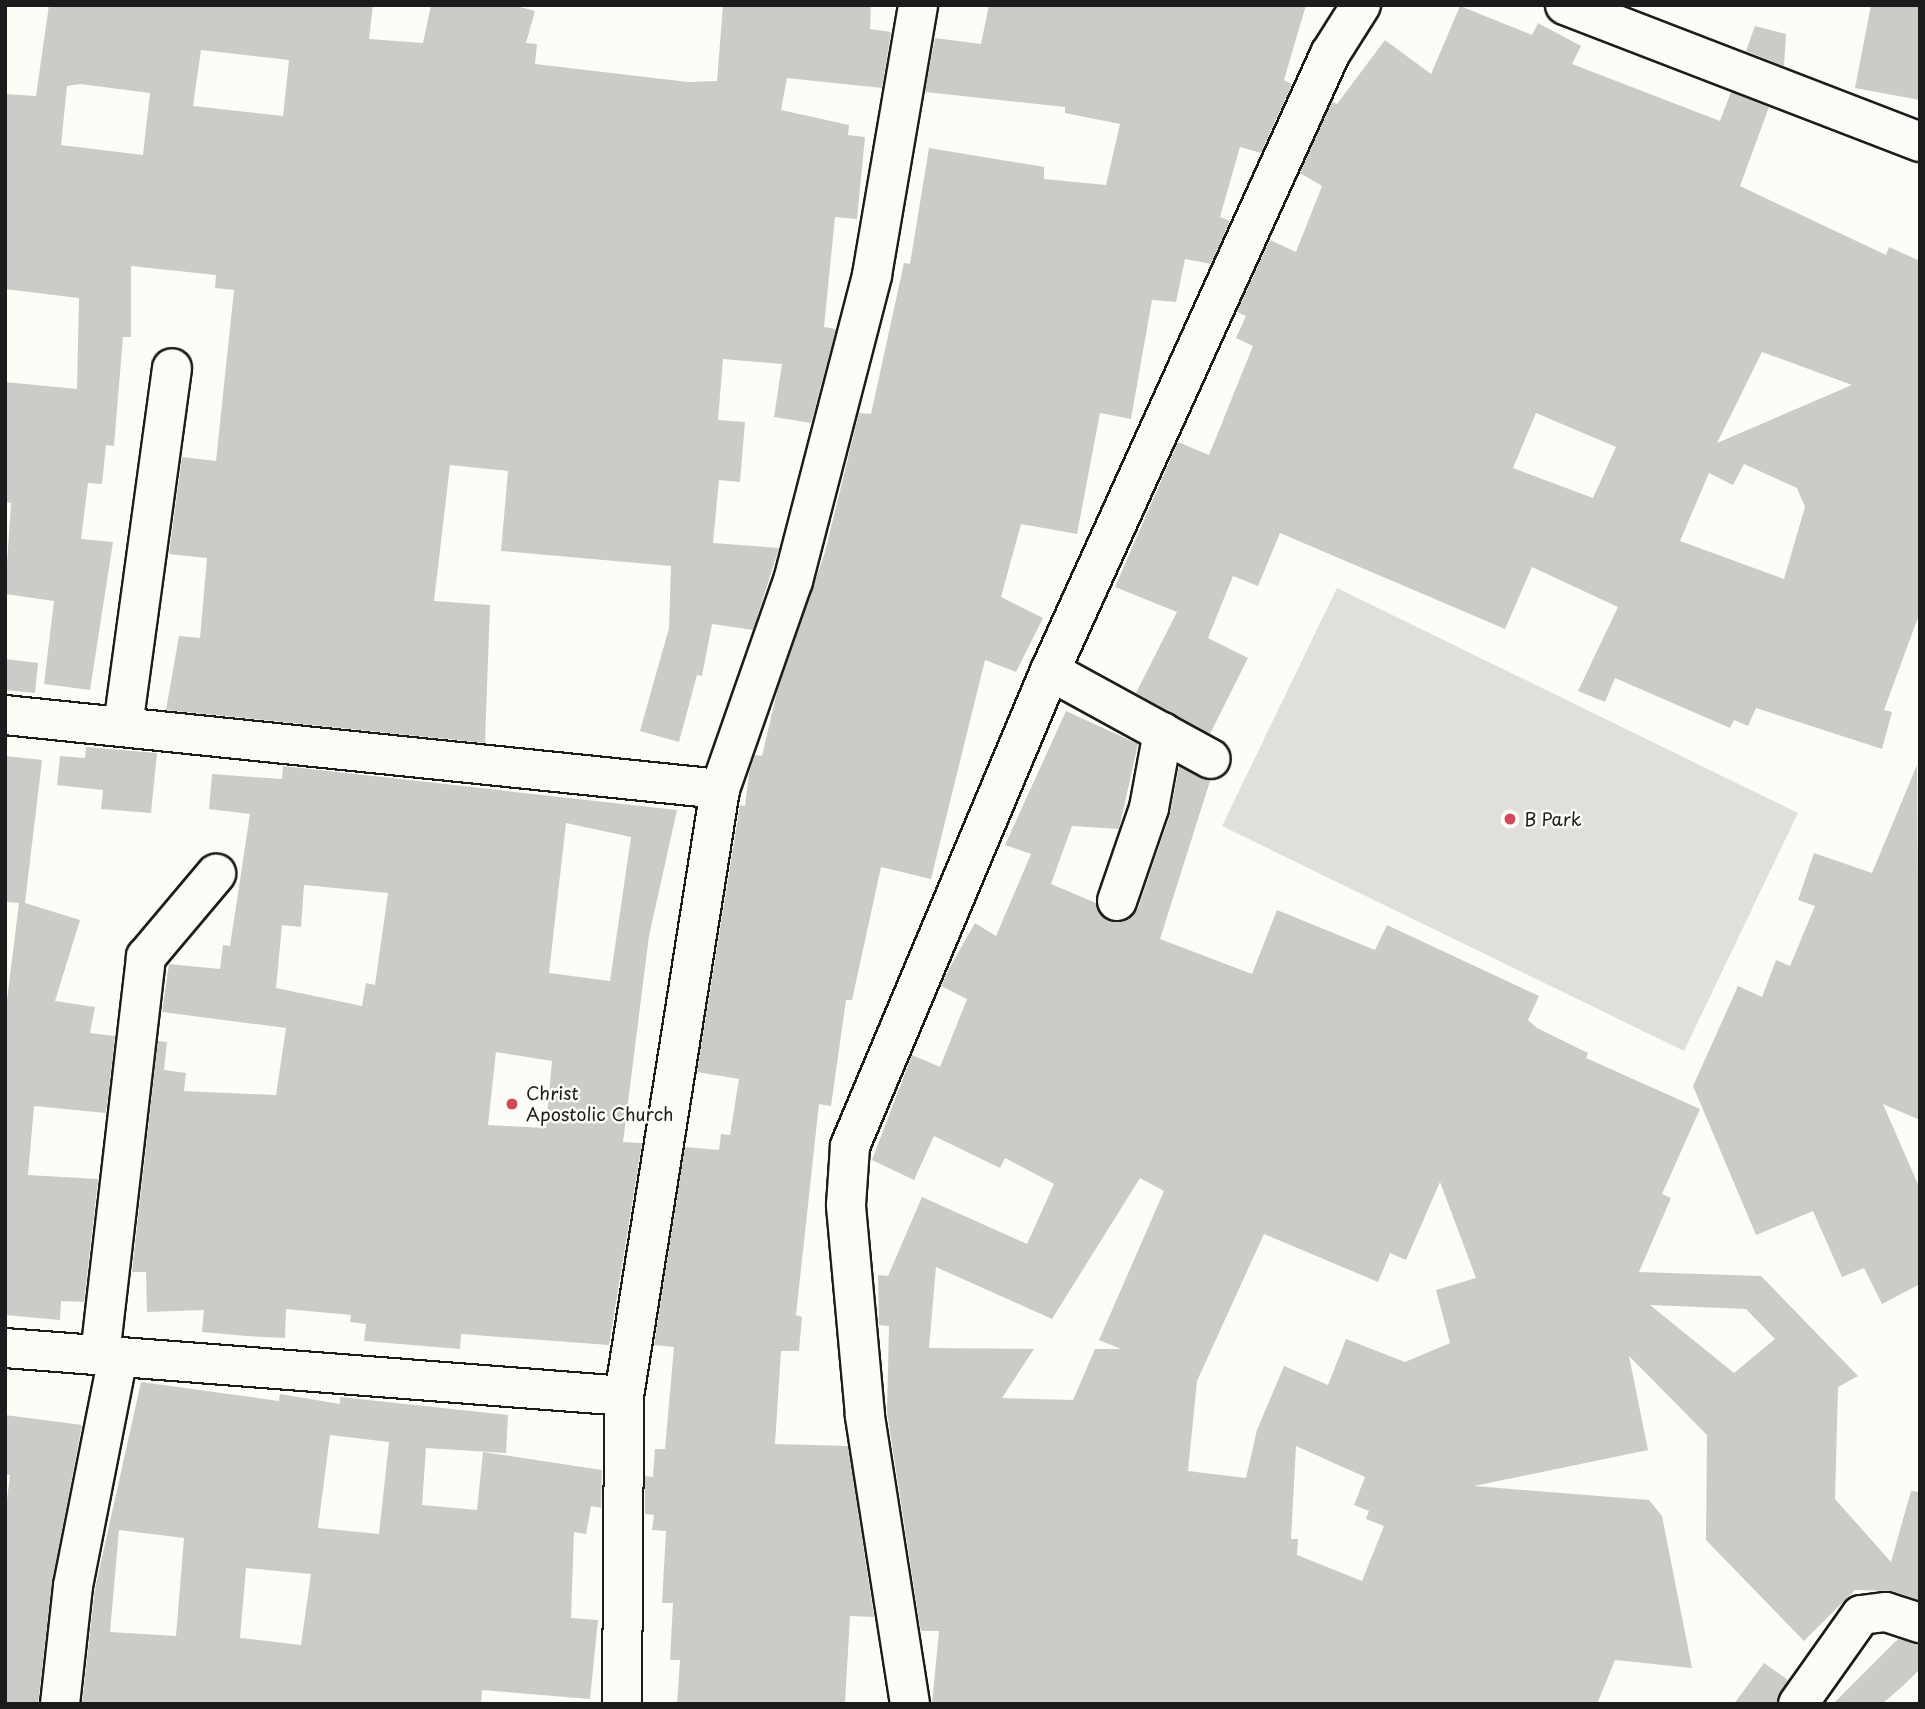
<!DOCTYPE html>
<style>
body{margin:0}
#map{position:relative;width:1925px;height:1709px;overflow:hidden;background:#fdfcf7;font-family:"Playpen Sans",sans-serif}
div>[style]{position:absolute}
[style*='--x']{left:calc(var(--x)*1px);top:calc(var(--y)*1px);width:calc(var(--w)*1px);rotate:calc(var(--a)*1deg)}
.green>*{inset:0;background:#e0dfdb}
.building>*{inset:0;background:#cccbc8}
.roads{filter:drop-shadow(2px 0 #1c1c1c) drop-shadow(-2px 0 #1c1c1c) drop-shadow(0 2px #1c1c1c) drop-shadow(0 -2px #1c1c1c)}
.street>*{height:38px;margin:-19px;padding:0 19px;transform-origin:19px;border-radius:19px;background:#fdfcf7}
.dots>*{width:19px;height:19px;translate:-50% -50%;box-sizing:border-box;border:4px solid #fdfcf7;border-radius:50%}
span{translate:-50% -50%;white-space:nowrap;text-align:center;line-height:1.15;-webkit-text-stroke:5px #fdfcf7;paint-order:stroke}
.poi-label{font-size:18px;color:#1c1c1c}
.left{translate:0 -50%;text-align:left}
.frame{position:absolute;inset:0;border:7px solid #1c1c1c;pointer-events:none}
</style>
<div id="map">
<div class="green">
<i style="clip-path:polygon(1337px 588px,1798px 813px,1684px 1051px,1222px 826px)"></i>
</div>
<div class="building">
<i style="clip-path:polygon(evenodd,49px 5px,373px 5px,369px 39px,423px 43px,431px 5px,512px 5px,535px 11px,526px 43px,537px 44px,535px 64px,688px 82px,717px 81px,723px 5px,871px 5px,870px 29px,891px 32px,882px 88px,787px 78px,781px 110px,849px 125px,848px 135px,865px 137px,857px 219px,835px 217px,824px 327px,836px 329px,811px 423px,774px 417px,782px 364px,723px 359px,718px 420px,745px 422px,740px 482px,719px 480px,713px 543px,779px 548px,753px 630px,712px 624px,702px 676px,697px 675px,679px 742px,640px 731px,669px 628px,671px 566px,501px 551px,508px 471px,450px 465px,434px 601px,490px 605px,485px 743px,166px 710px,179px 636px,200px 638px,207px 558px,169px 554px,182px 457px,216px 461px,234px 290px,215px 288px,216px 275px,131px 266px,131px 337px,123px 337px,114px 446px,106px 445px,102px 484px,88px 483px,81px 539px,113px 542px,90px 690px,44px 684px,54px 601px,5px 594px,11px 503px,5px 502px,5px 382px,77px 389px,79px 298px,5px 289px,5px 94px,36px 96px,49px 5px,201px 50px,289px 60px,283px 116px,193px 106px,201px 50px,49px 5px,80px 84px,150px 93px,143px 155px,61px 145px,67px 86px,80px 84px)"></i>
<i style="clip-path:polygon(989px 5px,1306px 5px,1284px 80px,1292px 84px,1261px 153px,1240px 147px,1220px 217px,1230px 221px,1211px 264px,1185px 259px,1176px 302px,1152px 300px,1131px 419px,1100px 413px,1077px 534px,1021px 524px,1001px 597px,1043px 618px,1016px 672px,985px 660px,931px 879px,881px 867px,852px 1000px,846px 1000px,831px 1106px,819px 1104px,796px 1315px,802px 1317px,799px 1351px,781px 1351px,775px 1444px,848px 1446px,874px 1617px,850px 1616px,845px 1704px,677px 1704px,680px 1660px,670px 1660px,673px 1603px,662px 1603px,666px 1531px,652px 1530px,654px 1515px,645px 1514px,645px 1476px,653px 1477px,655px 1449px,665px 1449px,674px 1347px,654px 1345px,685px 1147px,719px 1150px,721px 1134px,730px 1135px,739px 1079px,697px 1072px,740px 805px,745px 806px,749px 773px,755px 755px,762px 756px,777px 692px,825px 552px,859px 413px,871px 414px,904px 263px,910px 264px,929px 148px,1044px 167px,1044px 179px,1106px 185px,1120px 124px,1065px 113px,1065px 107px,925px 92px,935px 38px,981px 44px)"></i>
<i style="clip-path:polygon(1871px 5px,1920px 5px,1920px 100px,1855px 88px)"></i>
<i style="clip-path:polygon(evenodd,1460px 6px,1532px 35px,1538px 23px,1581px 46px,1572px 64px,1720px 121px,1731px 92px,1769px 107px,1740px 186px,1886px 255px,1889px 247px,1920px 261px,1920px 612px,1884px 710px,1892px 712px,1882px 749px,1756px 708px,1748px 726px,1734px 720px,1730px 728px,1615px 678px,1605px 702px,1578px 691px,1618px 607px,1532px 567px,1505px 629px,1280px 533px,1258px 586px,1233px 576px,1208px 638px,1248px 658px,1210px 734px,1136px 693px,1177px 612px,1115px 587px,1178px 442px,1209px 455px,1253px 346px,1236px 338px,1246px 316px,1237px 312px,1270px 240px,1296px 252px,1322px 186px,1300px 173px,1332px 102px,1337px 104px,1385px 40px,1431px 74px,1460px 6px,1762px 352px,1852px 385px,1717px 443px,1762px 352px,1460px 6px,1536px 413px,1616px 447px,1593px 498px,1513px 468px,1536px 413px,1460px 6px,1744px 464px,1797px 488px,1805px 507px,1784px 579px,1680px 541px,1709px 473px,1733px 485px,1744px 464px)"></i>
<i style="clip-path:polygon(1755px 26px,1786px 34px,1784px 66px,1746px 51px)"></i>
<i style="clip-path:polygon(5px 659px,38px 663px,35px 693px,5px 690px)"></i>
<i style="clip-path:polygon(evenodd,1066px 711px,1138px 744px,1119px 829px,1072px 826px,1051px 884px,1096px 903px,1109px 921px,1122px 922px,1138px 908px,1170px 815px,1179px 766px,1210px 781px,1160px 939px,1252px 974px,1277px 910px,1375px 950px,1387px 925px,1539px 996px,1528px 1020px,1537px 1028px,1588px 1053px,1586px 1058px,1700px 1109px,1662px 1194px,1671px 1198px,1639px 1272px,1761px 1276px,1858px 1376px,1838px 1387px,1835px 1499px,1891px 1562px,1911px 1491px,1920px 1492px,1920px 1600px,1892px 1591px,1855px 1590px,1804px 1641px,1706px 1540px,1707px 1435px,1629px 1356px,1648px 1450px,1474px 1486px,1649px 1500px,1662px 1516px,1692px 1668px,1615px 1660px,1597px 1704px,932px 1704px,939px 1631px,921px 1631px,919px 1620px,887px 1412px,889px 1326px,879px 1325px,878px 1275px,888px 1276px,922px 1197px,1027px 1244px,1054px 1184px,1005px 1158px,1000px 1168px,934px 1136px,914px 1180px,872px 1160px,912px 1055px,940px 1067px,967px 999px,941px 986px,949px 969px,975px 923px,996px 936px,1031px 854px,1005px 845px,1066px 711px,1140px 1178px,1164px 1191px,1099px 1340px,1121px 1349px,1095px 1349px,1073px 1400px,1002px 1398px,1034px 1349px,929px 1348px,936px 1267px,1052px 1319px,1140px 1178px,1066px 711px,1440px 1182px,1476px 1278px,1436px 1290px,1450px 1343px,1405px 1362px,1346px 1339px,1328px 1385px,1284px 1366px,1257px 1430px,1246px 1478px,1188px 1471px,1197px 1381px,1264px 1234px,1378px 1282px,1390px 1253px,1406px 1260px,1440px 1182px,1066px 711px,1650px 1305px,1746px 1309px,1775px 1339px,1734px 1373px,1650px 1305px,1066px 711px,1296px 1446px,1365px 1477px,1354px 1505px,1369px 1511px,1366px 1519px,1384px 1526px,1362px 1581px,1297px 1555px,1298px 1539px,1291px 1539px,1296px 1446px)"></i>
<i style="clip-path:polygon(86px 747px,157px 753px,151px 813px,101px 809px,103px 790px,57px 785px,60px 756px,85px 758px)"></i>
<i style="clip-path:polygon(5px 756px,42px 760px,25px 903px,80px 920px,55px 1001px,95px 1007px,90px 1033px,115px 1036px,106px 1113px,34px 1106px,28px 1175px,98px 1179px,84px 1302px,61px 1301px,60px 1320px,5px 1315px,5px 1016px,19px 903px,5px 902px)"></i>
<i style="clip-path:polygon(1917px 765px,1920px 1120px,1883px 1104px,1920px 1189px,1920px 1284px,1882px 1304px,1864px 1268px,1842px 1277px,1813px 1211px,1756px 1235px,1693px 1086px,1738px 986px,1762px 997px,1776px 960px,1790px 966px,1815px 906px,1798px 900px,1814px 853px,1872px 873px)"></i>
<i style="clip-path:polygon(evenodd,283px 766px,677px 810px,649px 936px,623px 1142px,642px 1143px,609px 1345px,461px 1334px,460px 1349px,364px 1341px,366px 1324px,350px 1322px,351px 1315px,286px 1309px,285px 1338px,246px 1336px,202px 1332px,204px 1310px,147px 1312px,146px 1272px,132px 1272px,158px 1041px,167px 1042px,164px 1070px,186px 1073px,184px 1091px,276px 1095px,286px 1028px,162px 1012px,169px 964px,220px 969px,223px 945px,230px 946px,250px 814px,209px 809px,212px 774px,282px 779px,283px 766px,566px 823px,631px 837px,610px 981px,549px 973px,566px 823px,283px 766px,304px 885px,388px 893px,375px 985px,366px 983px,362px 1006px,276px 988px,282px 925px,301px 927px,304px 885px,283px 766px,496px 1052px,552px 1061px,546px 1128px,488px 1125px,496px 1052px)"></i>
<i style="clip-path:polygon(evenodd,141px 1382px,279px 1401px,280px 1394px,340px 1404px,340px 1397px,508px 1415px,506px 1453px,426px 1448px,422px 1505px,477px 1510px,483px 1452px,602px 1470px,601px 1508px,591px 1506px,586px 1534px,574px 1532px,571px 1618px,598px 1620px,590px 1699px,482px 1690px,481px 1704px,82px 1704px,95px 1589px,141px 1382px,330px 1435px,389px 1442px,379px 1534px,318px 1528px,330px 1435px,141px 1382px,119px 1530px,184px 1538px,176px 1636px,110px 1632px,119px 1530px,141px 1382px,246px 1568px,311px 1574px,301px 1645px,240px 1638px,246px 1568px)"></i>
<i style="clip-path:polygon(5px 1415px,82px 1425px,52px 1582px,38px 1704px,5px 1704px,5px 1516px,10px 1475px,5px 1474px)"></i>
<i style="clip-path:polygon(1898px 1639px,1920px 1644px,1920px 1669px,1905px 1684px,1882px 1704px,1833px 1704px)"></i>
<i style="clip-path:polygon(1764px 1663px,1788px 1680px,1776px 1704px,1734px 1704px)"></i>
</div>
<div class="roads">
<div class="street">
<i style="--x:1565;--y:5;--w:381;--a:21.1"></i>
<i style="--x:1050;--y:671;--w:183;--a:28.7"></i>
<i style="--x:5;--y:715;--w:719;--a:5.91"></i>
<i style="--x:123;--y:726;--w:361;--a:-82.2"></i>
<i style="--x:1117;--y:901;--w:98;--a:-71"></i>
<i style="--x:1149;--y:808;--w:77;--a:-79.6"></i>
<i style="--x:5;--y:1348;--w:621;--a:4.43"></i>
<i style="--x:100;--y:1355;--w:401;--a:-83.4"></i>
<i style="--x:146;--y:957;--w:109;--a:-49.9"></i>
<i style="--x:60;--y:1704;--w:119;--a:-83.7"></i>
<i style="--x:73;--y:1586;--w:233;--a:-78.9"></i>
<i style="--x:622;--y:1704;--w:308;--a:-89.6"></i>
<i style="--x:624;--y:1396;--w:615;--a:-81.01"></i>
<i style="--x:720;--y:789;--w:220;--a:-70.7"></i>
<i style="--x:793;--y:581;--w:316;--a:-75.5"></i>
<i style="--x:872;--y:275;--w:274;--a:-80.3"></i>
<i style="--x:910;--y:1704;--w:292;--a:-98.9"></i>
<i style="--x:865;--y:1415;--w:211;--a:-95.2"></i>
<i style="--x:846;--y:1205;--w:59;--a:-86.1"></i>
<i style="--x:850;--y:1146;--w:515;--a:-67.17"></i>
<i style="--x:1050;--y:671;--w:678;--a:-65.59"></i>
<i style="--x:1330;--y:54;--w:58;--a:-57.7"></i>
<i style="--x:1798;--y:1704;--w:109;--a:-54.7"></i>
<i style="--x:1861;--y:1615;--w:25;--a:-7"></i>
<i style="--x:1886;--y:1612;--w:36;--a:18"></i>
</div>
</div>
<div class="dots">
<i style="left:1510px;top:819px;background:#d1495b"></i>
<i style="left:512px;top:1104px;background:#d1495b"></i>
</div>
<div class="poi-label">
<span class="left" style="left:1524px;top:819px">B Park</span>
<span class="left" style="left:526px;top:1104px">Christ<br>Apostolic Church</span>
</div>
<div class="frame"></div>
</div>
